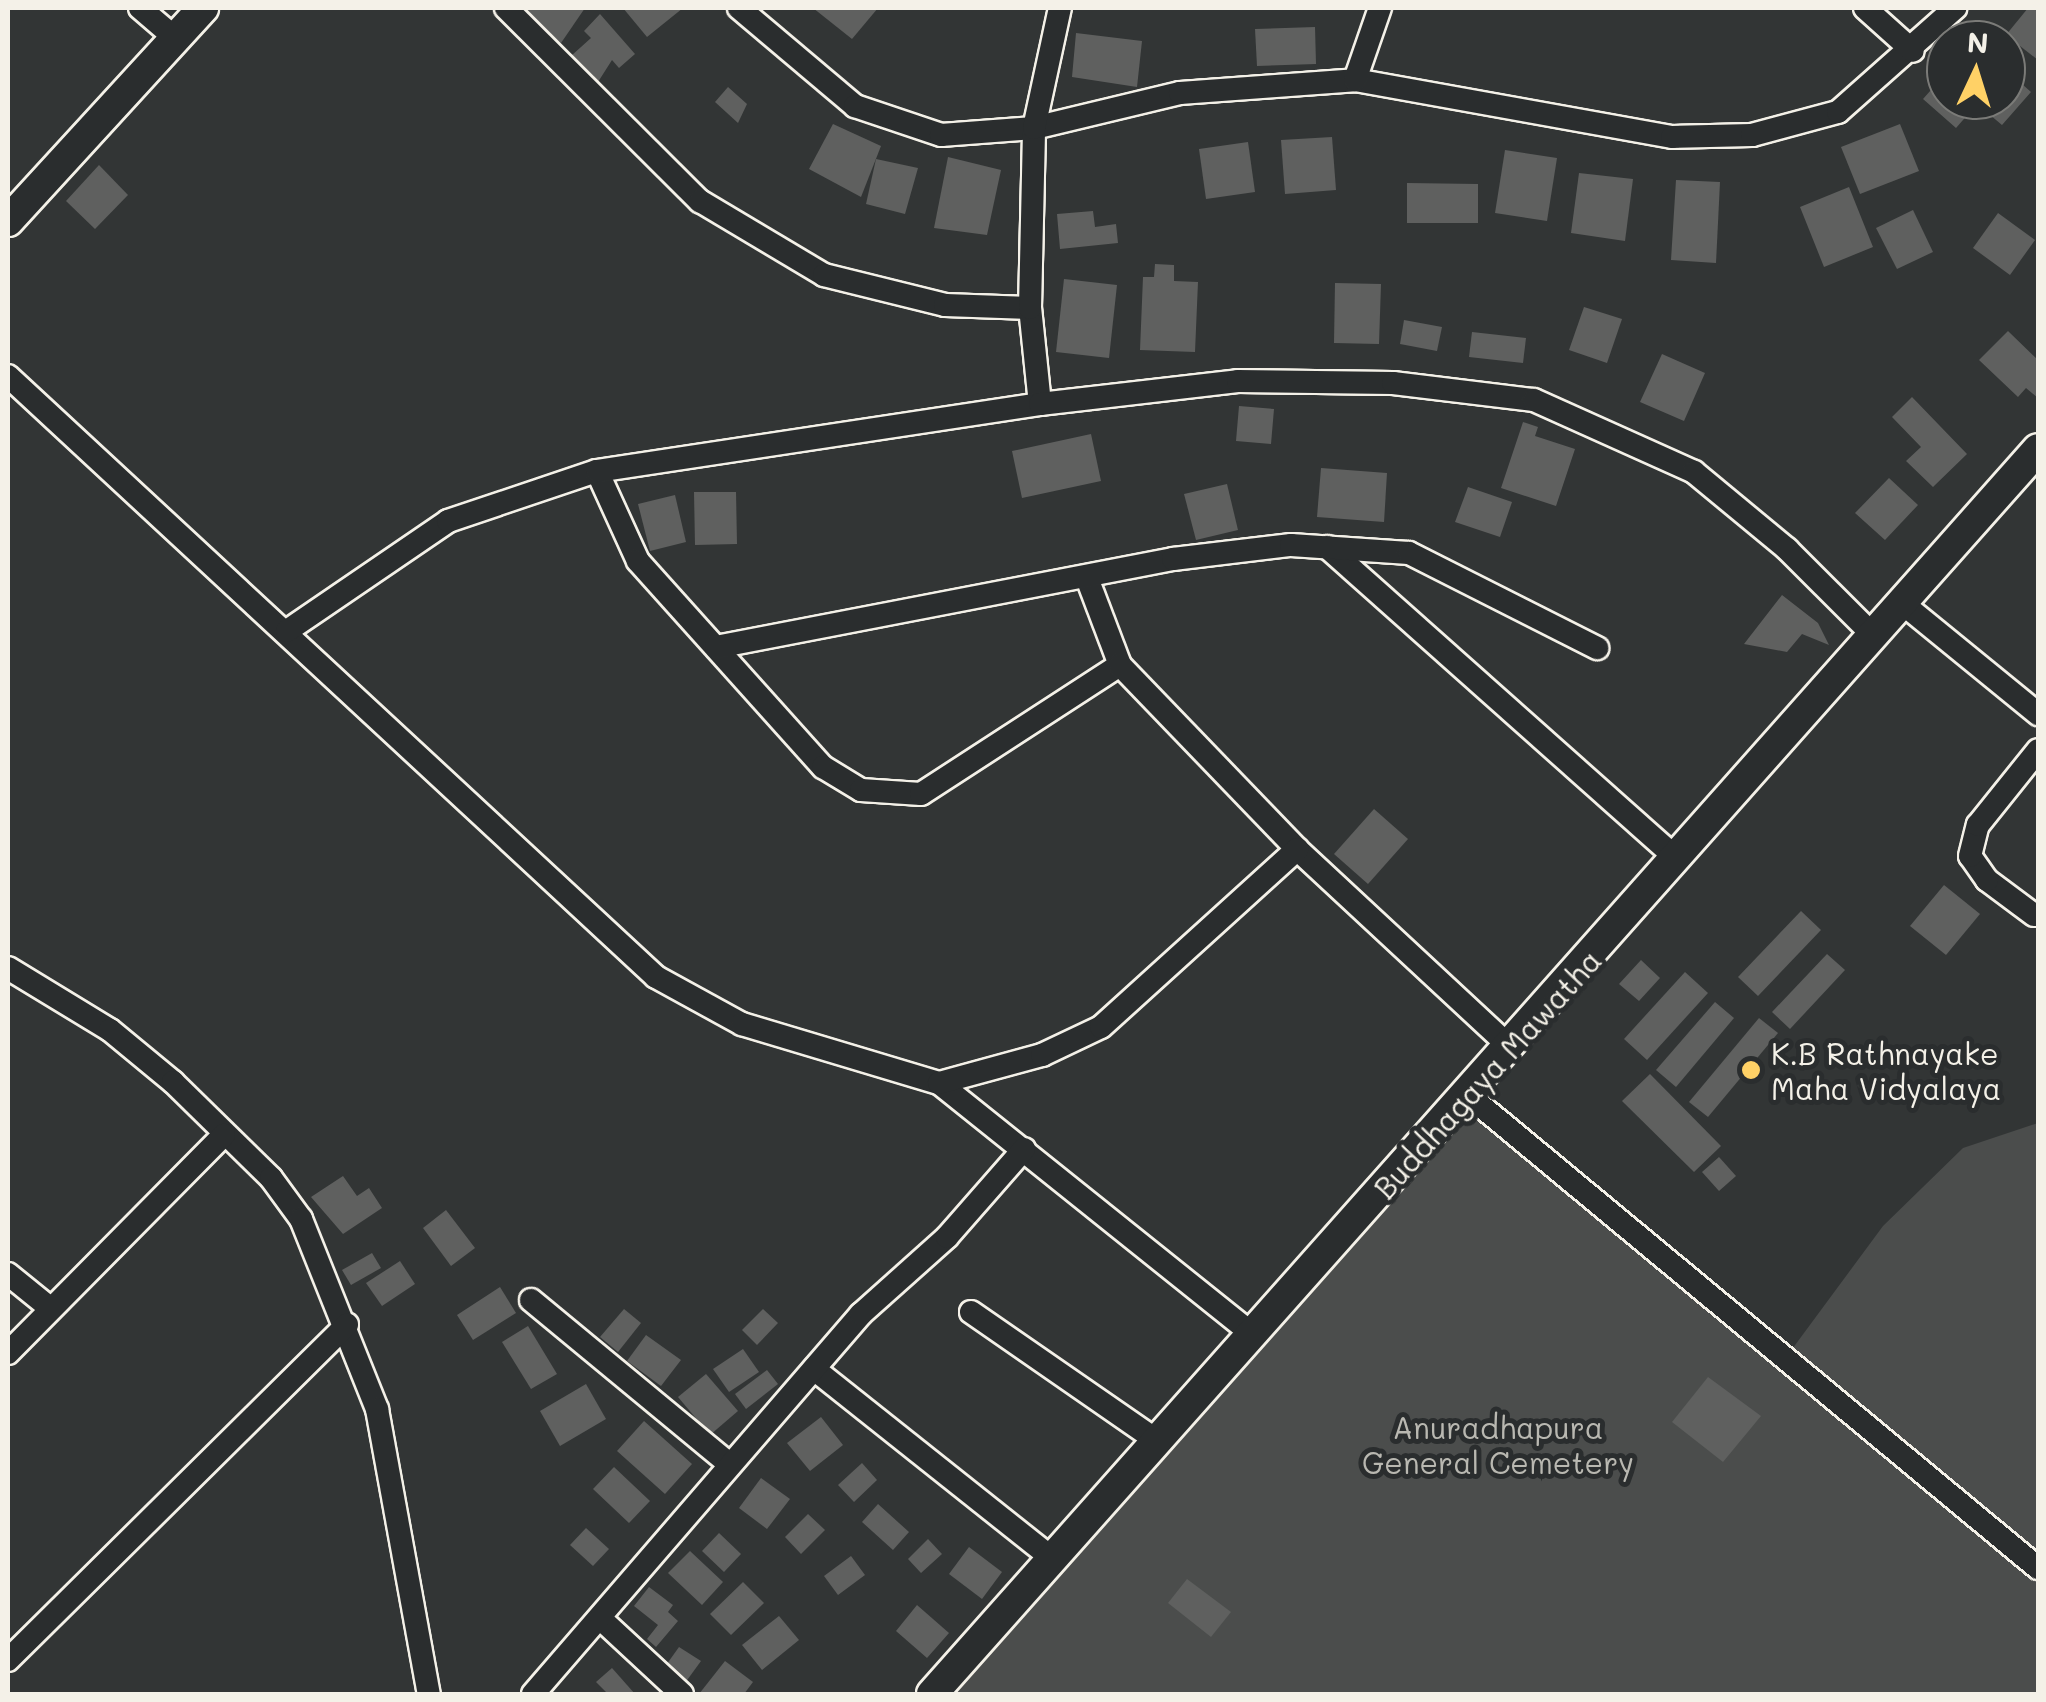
<!DOCTYPE html>
<style>
body{margin:0}
#map{position:relative;width:2046px;height:1702px;overflow:hidden;background:#323535;font-family:Mali,sans-serif}
div>[style]{position:absolute}
[style*='--x']{left:calc(var(--x)*1px);top:calc(var(--y)*1px);width:calc(var(--w)*1px);rotate:calc(var(--a)*1deg)}
.green>*{inset:0;background:#4b4d4c}
.building>*{inset:0;background:#5f605f}
.roads{filter:drop-shadow(2px 0 #f4f1e8) drop-shadow(-2px 0 #f4f1e8) drop-shadow(0 2px #f4f1e8) drop-shadow(0 -2px #f4f1e8)}
.street>*{height:22px;margin:-11px;padding:0 11px;transform-origin:11px;border-radius:11px;background:#2a2d2e}
.secondary>*{height:30px;margin:-15px;padding:0 15px;transform-origin:15px;border-radius:15px;background:#2a2d2e}
.dots>*{width:28px;height:28px;translate:-50% -50%;box-sizing:border-box;border:5px solid #2a2d2e;border-radius:50%}
span{translate:-50% -50%;white-space:nowrap;text-align:center;line-height:1.15;-webkit-text-stroke:10px #2a2d2e;paint-order:stroke}
.poi-label{font-size:30px;color:#f4f1e8}
.left{translate:0 -50%;text-align:left}
.street-label{font-size:30px;color:#f4f1e8}
.park-label{font-size:30px;color:#b9b8b1}
.frame{position:absolute;inset:0;border:10px solid #f4f1e8;pointer-events:none}
.north{position:absolute;left:1926px;top:20px;width:100px;height:100px;box-sizing:border-box;background:#2a2d2e;border:2px solid #7b7b78;border-radius:50%;rotate:4deg;font-size:28px;font-weight:700;line-height:40px;text-align:center;color:#f4f1e8}
.north::after{content:'';display:block;margin:auto;width:35px;height:45px;background:#ffd166;clip-path:polygon(50% 0,100% 100%,50% 72%,0 100%)}
</style>
<div id="map">
<div class="green">
<i style="clip-path:polygon(1469px 1096px,1787px 1356px,1883px 1226px,1963px 1148px,2038px 1123px,2038px 1694px,935px 1694px)"></i>
</div>
<div class="building">
<i style="clip-path:polygon(521px 8px,585px 8px,561px 43px)"></i>
<i style="clip-path:polygon(623px 8px,683px 8px,647px 37px)"></i>
<i style="clip-path:polygon(813px 8px,878px 8px,852px 39px)"></i>
<i style="clip-path:polygon(2028px 8px,2038px 8px,2038px 60px,2006px 35px)"></i>
<i style="clip-path:polygon(600px 14px,635px 54px,619px 68px,612px 60px,598px 82px,571px 56px,591px 38px,584px 31px)"></i>
<i style="clip-path:polygon(1315px 27px,1316px 64px,1257px 66px,1255px 29px)"></i>
<i style="clip-path:polygon(1076px 33px,1142px 41px,1137px 87px,1072px 77px)"></i>
<i style="clip-path:polygon(2006px 70px,2031px 92px,2002px 125px,1977px 104px,1956px 128px,1923px 99px,1946px 73px,1946px 100px,2006px 100px)"></i>
<i style="clip-path:polygon(728px 87px,747px 104px,738px 123px,715px 102px)"></i>
<i style="clip-path:polygon(833px 124px,881px 146px,861px 197px,809px 169px)"></i>
<i style="clip-path:polygon(1900px 124px,1919px 171px,1860px 194px,1841px 147px)"></i>
<i style="clip-path:polygon(1332px 137px,1336px 190px,1285px 194px,1281px 140px)"></i>
<i style="clip-path:polygon(1248px 142px,1255px 192px,1206px 199px,1199px 149px)"></i>
<i style="clip-path:polygon(1505px 150px,1557px 158px,1547px 221px,1495px 213px)"></i>
<i style="clip-path:polygon(948px 157px,1001px 170px,987px 235px,934px 228px)"></i>
<i style="clip-path:polygon(876px 159px,918px 168px,905px 214px,866px 204px)"></i>
<i style="clip-path:polygon(99px 165px,128px 195px,95px 229px,66px 201px)"></i>
<i style="clip-path:polygon(1579px 173px,1633px 179px,1625px 241px,1571px 233px)"></i>
<i style="clip-path:polygon(1676px 180px,1720px 182px,1716px 263px,1671px 260px)"></i>
<i style="clip-path:polygon(1407px 183px,1478px 184px,1478px 223px,1407px 223px)"></i>
<i style="clip-path:polygon(1849px 187px,1873px 247px,1824px 267px,1800px 207px)"></i>
<i style="clip-path:polygon(1913px 210px,1933px 252px,1897px 269px,1876px 228px)"></i>
<i style="clip-path:polygon(1093px 211px,1095px 227px,1116px 224px,1118px 243px,1060px 249px,1057px 214px)"></i>
<i style="clip-path:polygon(1998px 213px,2035px 240px,2010px 275px,1973px 248px)"></i>
<i style="clip-path:polygon(1155px 264px,1174px 265px,1174px 281px,1198px 282px,1195px 352px,1140px 350px,1143px 277px,1154px 277px)"></i>
<i style="clip-path:polygon(1064px 279px,1117px 285px,1109px 358px,1056px 352px)"></i>
<i style="clip-path:polygon(1335px 283px,1381px 284px,1379px 344px,1334px 343px)"></i>
<i style="clip-path:polygon(1584px 307px,1622px 319px,1607px 363px,1569px 350px)"></i>
<i style="clip-path:polygon(1404px 320px,1442px 327px,1437px 351px,1400px 344px)"></i>
<i style="clip-path:polygon(2008px 331px,2038px 360px,2038px 398px,2026px 388px,2018px 397px,1979px 360px)"></i>
<i style="clip-path:polygon(1472px 332px,1526px 338px,1523px 363px,1469px 357px)"></i>
<i style="clip-path:polygon(1662px 354px,1705px 373px,1684px 421px,1640px 402px)"></i>
<i style="clip-path:polygon(1912px 397px,1967px 454px,1933px 487px,1906px 461px,1921px 447px,1892px 417px)"></i>
<i style="clip-path:polygon(1239px 406px,1274px 409px,1271px 444px,1236px 441px)"></i>
<i style="clip-path:polygon(1523px 422px,1538px 427px,1535px 436px,1575px 449px,1556px 506px,1501px 488px)"></i>
<i style="clip-path:polygon(1091px 434px,1101px 481px,1022px 498px,1012px 451px)"></i>
<i style="clip-path:polygon(1321px 468px,1387px 473px,1384px 522px,1317px 517px)"></i>
<i style="clip-path:polygon(1889px 478px,1918px 505px,1885px 540px,1855px 513px)"></i>
<i style="clip-path:polygon(1227px 484px,1238px 530px,1196px 540px,1184px 494px)"></i>
<i style="clip-path:polygon(1468px 487px,1512px 502px,1500px 537px,1455px 522px)"></i>
<i style="clip-path:polygon(694px 492px,736px 492px,737px 544px,695px 545px)"></i>
<i style="clip-path:polygon(675px 495px,686px 542px,650px 551px,638px 504px)"></i>
<i style="clip-path:polygon(1782px 595px,1818px 623px,1829px 645px,1802px 634px,1787px 652px,1744px 644px)"></i>
<i style="clip-path:polygon(1374px 809px,1408px 839px,1368px 884px,1334px 854px)"></i>
<i style="clip-path:polygon(1944px 885px,1980px 914px,1946px 955px,1910px 926px)"></i>
<i style="clip-path:polygon(1801px 911px,1821px 930px,1758px 996px,1738px 977px)"></i>
<i style="clip-path:polygon(1827px 954px,1845px 970px,1790px 1029px,1772px 1012px)"></i>
<i style="clip-path:polygon(1641px 960px,1660px 978px,1639px 1001px,1619px 984px)"></i>
<i style="clip-path:polygon(1685px 972px,1708px 993px,1647px 1060px,1624px 1039px)"></i>
<i style="clip-path:polygon(1715px 1002px,1734px 1018px,1676px 1087px,1656px 1070px)"></i>
<i style="clip-path:polygon(1759px 1018px,1778px 1033px,1708px 1117px,1689px 1102px)"></i>
<i style="clip-path:polygon(1650px 1074px,1721px 1146px,1694px 1172px,1622px 1101px)"></i>
<i style="clip-path:polygon(1719px 1157px,1736px 1176px,1719px 1191px,1702px 1172px)"></i>
<i style="clip-path:polygon(343px 1176px,357px 1196px,369px 1188px,382px 1208px,343px 1234px,311px 1197px)"></i>
<i style="clip-path:polygon(446px 1210px,475px 1248px,451px 1266px,423px 1228px)"></i>
<i style="clip-path:polygon(372px 1253px,381px 1268px,351px 1285px,342px 1270px)"></i>
<i style="clip-path:polygon(400px 1261px,415px 1284px,382px 1306px,366px 1283px)"></i>
<i style="clip-path:polygon(500px 1287px,516px 1313px,473px 1340px,457px 1315px)"></i>
<i style="clip-path:polygon(624px 1309px,641px 1323px,618px 1352px,600px 1337px)"></i>
<i style="clip-path:polygon(763px 1309px,778px 1323px,757px 1345px,742px 1330px)"></i>
<i style="clip-path:polygon(528px 1326px,557px 1374px,531px 1389px,502px 1342px)"></i>
<i style="clip-path:polygon(646px 1335px,681px 1360px,661px 1386px,627px 1361px)"></i>
<i style="clip-path:polygon(743px 1349px,759px 1372px,729px 1392px,713px 1369px)"></i>
<i style="clip-path:polygon(767px 1370px,778px 1384px,746px 1409px,735px 1394px)"></i>
<i style="clip-path:polygon(706px 1374px,738px 1411px,710px 1435px,678px 1397px)"></i>
<i style="clip-path:polygon(1708px 1377px,1761px 1416px,1723px 1462px,1672px 1422px)"></i>
<i style="clip-path:polygon(586px 1384px,606px 1419px,560px 1446px,540px 1411px)"></i>
<i style="clip-path:polygon(821px 1417px,843px 1445px,810px 1471px,787px 1443px)"></i>
<i style="clip-path:polygon(644px 1421px,692px 1464px,665px 1494px,617px 1451px)"></i>
<i style="clip-path:polygon(862px 1463px,877px 1480px,854px 1502px,838px 1485px)"></i>
<i style="clip-path:polygon(614px 1467px,650px 1501px,629px 1523px,593px 1489px)"></i>
<i style="clip-path:polygon(761px 1478px,790px 1499px,767px 1529px,739px 1508px)"></i>
<i style="clip-path:polygon(878px 1504px,909px 1532px,893px 1550px,862px 1522px)"></i>
<i style="clip-path:polygon(808px 1514px,825px 1530px,801px 1554px,785px 1537px)"></i>
<i style="clip-path:polygon(586px 1528px,609px 1549px,593px 1566px,570px 1545px)"></i>
<i style="clip-path:polygon(719px 1533px,741px 1554px,724px 1572px,702px 1551px)"></i>
<i style="clip-path:polygon(928px 1539px,942px 1554px,921px 1573px,908px 1559px)"></i>
<i style="clip-path:polygon(969px 1547px,1002px 1572px,982px 1599px,949px 1574px)"></i>
<i style="clip-path:polygon(690px 1551px,723px 1582px,702px 1605px,668px 1573px)"></i>
<i style="clip-path:polygon(851px 1556px,865px 1575px,838px 1595px,824px 1576px)"></i>
<i style="clip-path:polygon(1187px 1579px,1231px 1612px,1211px 1637px,1168px 1603px)"></i>
<i style="clip-path:polygon(743px 1582px,764px 1603px,731px 1635px,710px 1614px)"></i>
<i style="clip-path:polygon(649px 1587px,673px 1605px,668px 1612px,678px 1621px,656px 1647px,647px 1639px,658px 1625px,634px 1606px)"></i>
<i style="clip-path:polygon(917px 1605px,949px 1633px,927px 1658px,896px 1631px)"></i>
<i style="clip-path:polygon(779px 1616px,799px 1640px,762px 1670px,742px 1645px)"></i>
<i style="clip-path:polygon(679px 1647px,701px 1661px,685px 1683px,664px 1668px)"></i>
<i style="clip-path:polygon(725px 1661px,753px 1682px,744px 1694px,699px 1694px)"></i>
<i style="clip-path:polygon(612px 1668px,635px 1694px,608px 1694px,596px 1682px)"></i>
</div>
<div class="roads">
<div class="street">
<i style="--x:140;--y:8;--w:46;--a:40.6"></i>
<i style="--x:506;--y:8;--w:274;--a:44.9"></i>
<i style="--x:700;--y:201;--w:144;--a:30.8"></i>
<i style="--x:824;--y:275;--w:125;--a:13.9"></i>
<i style="--x:945;--y:305;--w:85;--a:2"></i>
<i style="--x:739;--y:8;--w:152;--a:40.2"></i>
<i style="--x:855;--y:106;--w:91;--a:18.6"></i>
<i style="--x:941;--y:135;--w:93;--a:-4.3"></i>
<i style="--x:1034;--y:128;--w:150;--a:-13.5"></i>
<i style="--x:1180;--y:93;--w:175;--a:-4.2"></i>
<i style="--x:1355;--y:80;--w:322;--a:10.2"></i>
<i style="--x:1672;--y:137;--w:80;--a:-1.4"></i>
<i style="--x:1752;--y:135;--w:89;--a:-15"></i>
<i style="--x:1838;--y:112;--w:157;--a:-41.6"></i>
<i style="--x:1865;--y:8;--w:64;--a:41.9"></i>
<i style="--x:1355;--y:80;--w:76;--a:-70.9"></i>
<i style="--x:8;--y:376;--w:884;--a:42.84"></i>
<i style="--x:656;--y:977;--w:98;--a:28.7"></i>
<i style="--x:742;--y:1024;--w:206;--a:16.7"></i>
<i style="--x:939;--y:1083;--w:403;--a:38.7"></i>
<i style="--x:1040;--y:404;--w:97;--a:-95.9"></i>
<i style="--x:1030;--y:308;--w:180;--a:-88.7"></i>
<i style="--x:1034;--y:128;--w:123;--a:-77.8"></i>
<i style="--x:597;--y:471;--w:99;--a:65.5"></i>
<i style="--x:638;--y:561;--w:277;--a:48.1"></i>
<i style="--x:823;--y:767;--w:44;--a:31.2"></i>
<i style="--x:861;--y:790;--w:60;--a:3.8"></i>
<i style="--x:921;--y:794;--w:237;--a:-33"></i>
<i style="--x:1327;--y:547;--w:469;--a:41.7"></i>
<i style="--x:1087;--y:578;--w:93;--a:69.2"></i>
<i style="--x:1120;--y:665;--w:255;--a:46.1"></i>
<i style="--x:1297;--y:849;--w:292;--a:42.9"></i>
<i style="--x:1902;--y:603;--w:176;--a:39.2"></i>
<i style="--x:287;--y:631;--w:195;--a:-34.3"></i>
<i style="--x:448;--y:521;--w:157;--a:-18.6"></i>
<i style="--x:597;--y:471;--w:448;--a:-8.6"></i>
<i style="--x:1040;--y:404;--w:199;--a:-6.6"></i>
<i style="--x:1238;--y:381;--w:155;--a:0.7"></i>
<i style="--x:1393;--y:383;--w:142;--a:6.9"></i>
<i style="--x:1534;--y:400;--w:175;--a:24.2"></i>
<i style="--x:1694;--y:472;--w:121;--a:39.6"></i>
<i style="--x:1787;--y:549;--w:122;--a:45"></i>
<i style="--x:716;--y:647;--w:465;--a:-10.9"></i>
<i style="--x:1173;--y:559;--w:119;--a:-6.8"></i>
<i style="--x:1291;--y:545;--w:118;--a:3.9"></i>
<i style="--x:1409;--y:553;--w:211;--a:26.8"></i>
<i style="--x:2034;--y:915;--w:59;--a:-143.3"></i>
<i style="--x:1987;--y:880;--w:29;--a:-125"></i>
<i style="--x:1970;--y:856;--w:32;--a:-76"></i>
<i style="--x:1978;--y:825;--w:96;--a:-51.3"></i>
<i style="--x:8;--y:968;--w:119;--a:31.3"></i>
<i style="--x:110;--y:1030;--w:82;--a:39.5"></i>
<i style="--x:173;--y:1082;--w:137;--a:44.4"></i>
<i style="--x:271;--y:1178;--w:51;--a:53.8"></i>
<i style="--x:301;--y:1219;--w:205;--a:68.2"></i>
<i style="--x:377;--y:1409;--w:290;--a:79.7"></i>
<i style="--x:939;--y:1083;--w:107;--a:-15.2"></i>
<i style="--x:1042;--y:1055;--w:65;--a:-25.4"></i>
<i style="--x:1101;--y:1027;--w:265;--a:-42.2"></i>
<i style="--x:1469;--y:1096;--w:739;--a:39.68"></i>
<i style="--x:8;--y:1274;--w:54;--a:39"></i>
<i style="--x:531;--y:1300;--w:257;--a:39.6"></i>
<i style="--x:971;--y:1312;--w:229;--a:34.7"></i>
<i style="--x:8;--y:1353;--w:307;--a:-45.3"></i>
<i style="--x:814;--y:1369;--w:307;--a:38.5"></i>
<i style="--x:602;--y:1620;--w:109;--a:42.8"></i>
<i style="--x:8;--y:1660;--w:477;--a:-44.7"></i>
<i style="--x:533;--y:1694;--w:502;--a:-49.2"></i>
<i style="--x:861;--y:1314;--w:115;--a:-41.8"></i>
<i style="--x:947;--y:1237;--w:117;--a:-48.8"></i>
</div>
<div class="secondary">
<i style="--x:8;--y:221;--w:289;--a:-47.5"></i>
<i style="--x:932;--y:1694;--w:1665;--a:-48.38"></i>
</div>
</div>
<div class="dots">
<i style="left:1751px;top:1070px;background:#ffd166"></i>
</div>
<div class="poi-label">
<span class="left" style="left:1771px;top:1070px">K.B Rathnayake<br>Maha Vidyalaya</span>
</div>
<div class="street-label">
<span style="left:1487px;top:1074px;rotate:-48deg">Buddhagaya Mawatha</span>
</div>
<div class="park-label">
<span style="left:1498px;top:1444px">Anuradhapura<br>General Cemetery</span>
</div>
<div class="frame"></div>
<div class="north">N</div>
</div>
